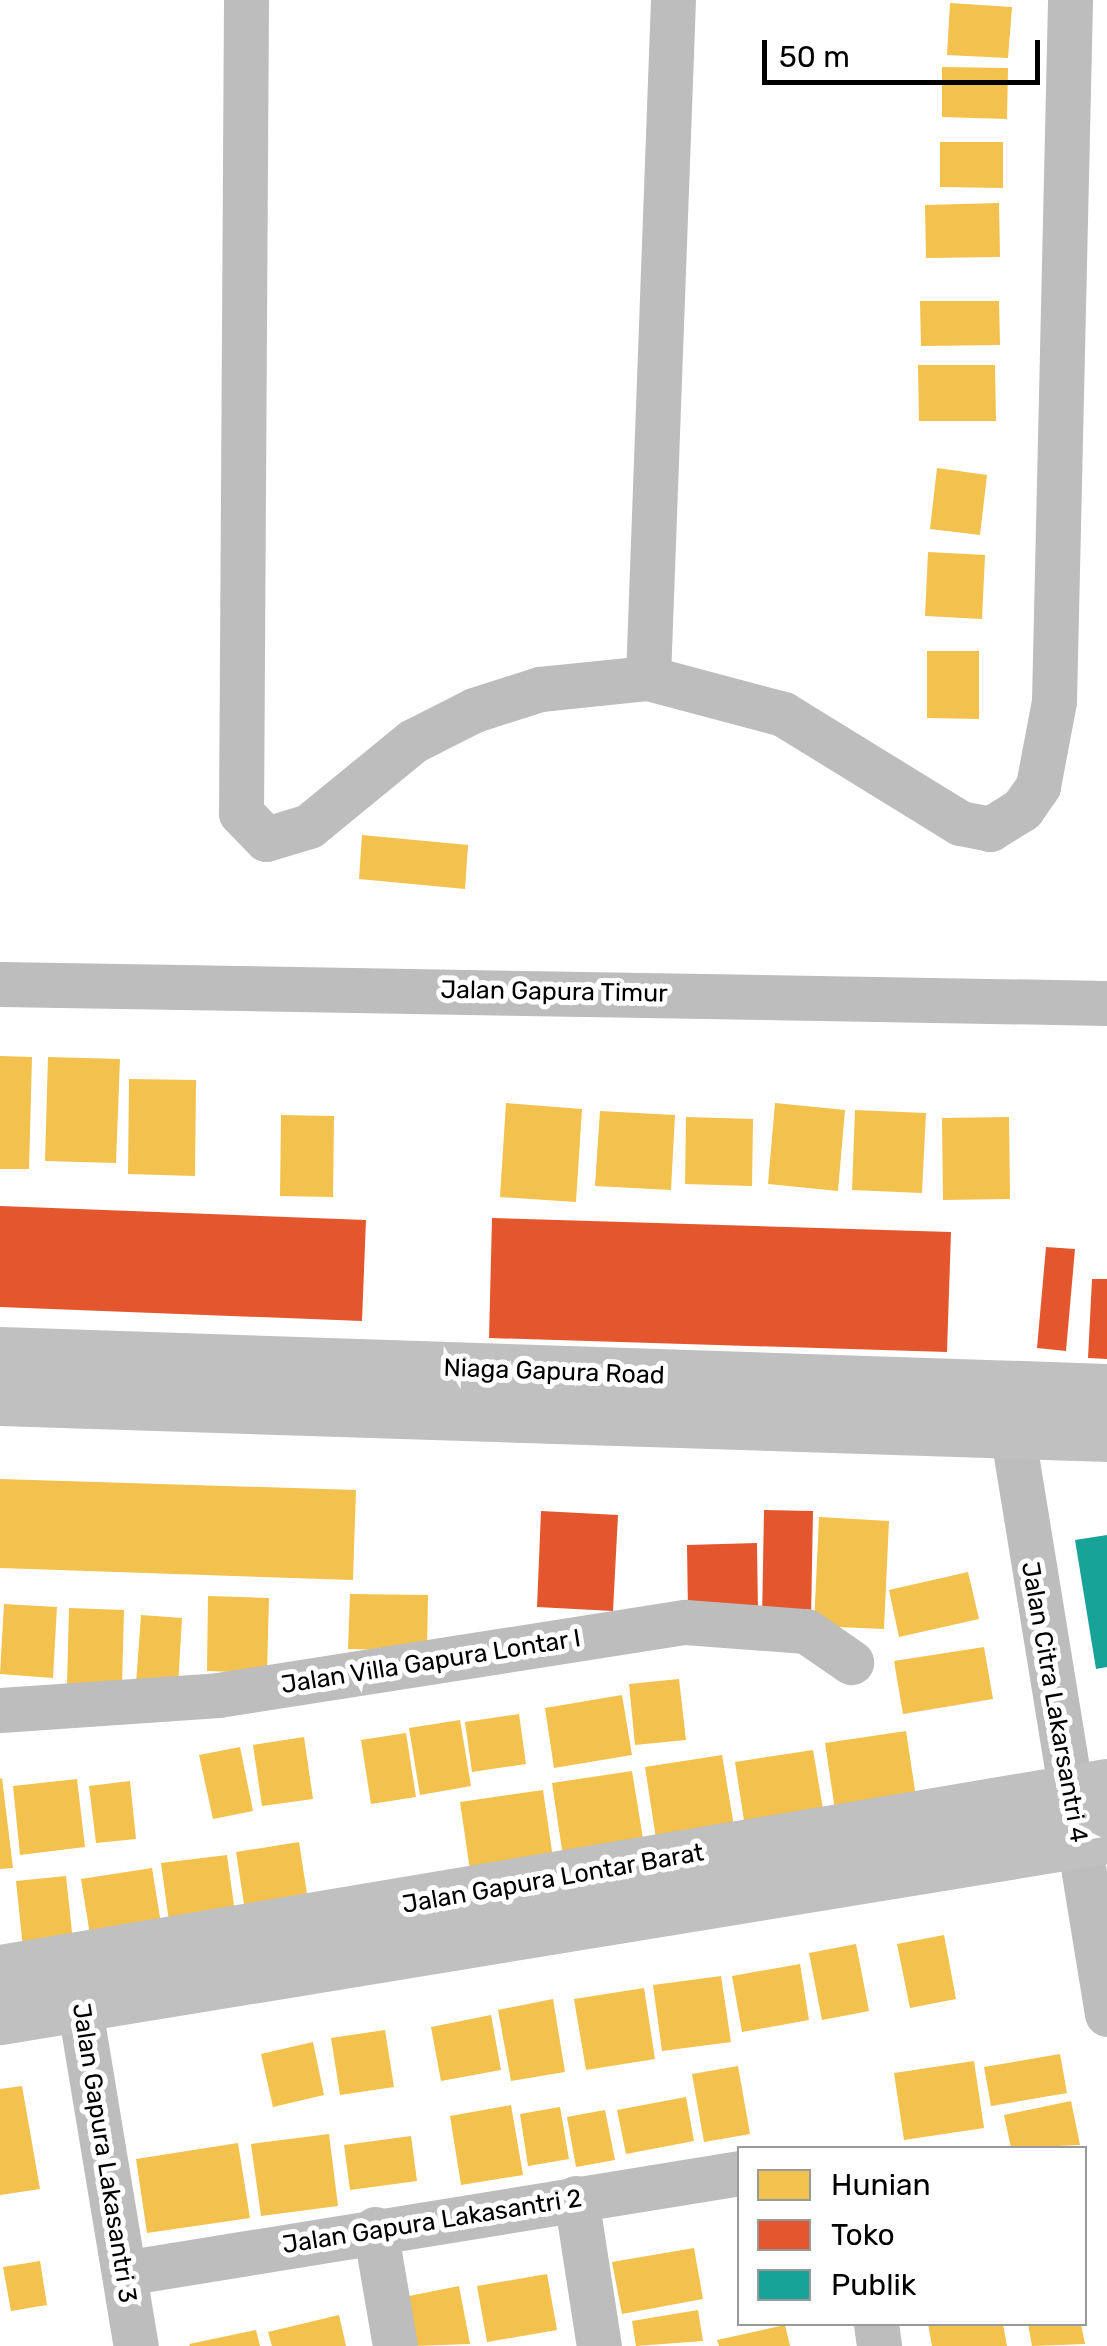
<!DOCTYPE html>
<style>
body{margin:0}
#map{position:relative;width:1107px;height:2346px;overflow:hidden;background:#fff;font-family:Rubik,sans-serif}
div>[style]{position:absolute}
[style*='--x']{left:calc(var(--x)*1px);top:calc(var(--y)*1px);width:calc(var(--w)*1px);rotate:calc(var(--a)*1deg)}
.homes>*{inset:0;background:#f2c14e}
.shops>*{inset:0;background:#e4572e}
.public>*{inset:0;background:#17a398}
.street>*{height:45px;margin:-22.5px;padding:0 22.5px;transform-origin:22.5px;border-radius:22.5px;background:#bdbdbd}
.secondary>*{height:55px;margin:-27.5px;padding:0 27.5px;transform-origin:27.5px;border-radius:27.5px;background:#c0c0c0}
span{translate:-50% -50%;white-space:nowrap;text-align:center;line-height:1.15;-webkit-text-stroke:10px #fff;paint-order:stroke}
.street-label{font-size:25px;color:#000}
.legend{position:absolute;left:737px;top:2146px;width:350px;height:180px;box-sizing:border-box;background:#fff;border:2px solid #999;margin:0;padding:12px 18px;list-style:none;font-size:30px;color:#000}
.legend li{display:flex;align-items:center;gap:20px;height:50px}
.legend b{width:50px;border:2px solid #999}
.scale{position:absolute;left:762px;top:40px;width:278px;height:45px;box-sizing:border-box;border:5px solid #000;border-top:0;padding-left:12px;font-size:30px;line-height:35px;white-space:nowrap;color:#000;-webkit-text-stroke:8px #fff;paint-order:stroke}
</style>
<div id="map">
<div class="homes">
<i style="clip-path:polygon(950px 3px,1012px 7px,1008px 58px,947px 55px)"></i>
<i style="clip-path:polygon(942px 67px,1008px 68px,1007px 119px,942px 117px)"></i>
<i style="clip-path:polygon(940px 142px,1003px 142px,1003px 188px,940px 187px)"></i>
<i style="clip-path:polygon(999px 203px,1000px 257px,926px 258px,925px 205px)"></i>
<i style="clip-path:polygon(920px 301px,999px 301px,1000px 345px,921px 346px)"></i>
<i style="clip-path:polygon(918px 365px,995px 365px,996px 421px,919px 421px)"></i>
<i style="clip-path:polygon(937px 468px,987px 475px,980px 535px,930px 529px)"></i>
<i style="clip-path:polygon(928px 552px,985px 555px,982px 619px,925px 616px)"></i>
<i style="clip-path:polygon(927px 651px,979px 651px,979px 719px,927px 718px)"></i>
<i style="clip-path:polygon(362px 835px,468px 845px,465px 889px,359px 879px)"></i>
<i style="clip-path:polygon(0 1056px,32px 1057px,29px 1169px,0 1169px)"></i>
<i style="clip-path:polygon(48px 1057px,120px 1059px,116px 1163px,45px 1161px)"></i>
<i style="clip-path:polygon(129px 1079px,196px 1080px,195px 1176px,128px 1174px)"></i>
<i style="clip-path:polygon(506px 1103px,582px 1109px,576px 1202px,500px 1197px)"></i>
<i style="clip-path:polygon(775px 1103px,845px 1110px,838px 1191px,768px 1184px)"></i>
<i style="clip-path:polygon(855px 1110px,926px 1113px,922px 1193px,852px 1190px)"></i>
<i style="clip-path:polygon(600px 1111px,675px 1115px,671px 1190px,595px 1186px)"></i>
<i style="clip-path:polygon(281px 1115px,334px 1116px,333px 1197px,280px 1196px)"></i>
<i style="clip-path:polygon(686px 1117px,753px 1119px,752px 1186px,685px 1184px)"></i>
<i style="clip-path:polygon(1009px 1117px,1010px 1199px,943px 1200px,942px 1118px)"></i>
<i style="clip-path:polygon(0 1479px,356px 1490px,353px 1580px,0 1568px)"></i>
<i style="clip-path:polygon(819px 1517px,889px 1521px,884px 1629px,814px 1626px)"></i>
<i style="clip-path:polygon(968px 1572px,979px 1619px,899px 1637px,889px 1590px)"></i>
<i style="clip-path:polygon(350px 1594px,428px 1595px,427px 1651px,348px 1649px)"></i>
<i style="clip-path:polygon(208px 1596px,269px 1598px,267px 1673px,207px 1671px)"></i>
<i style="clip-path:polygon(4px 1604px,57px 1607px,53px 1678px,0 1674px)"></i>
<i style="clip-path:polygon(69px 1608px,124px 1610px,122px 1687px,67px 1686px)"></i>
<i style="clip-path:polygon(141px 1615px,182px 1618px,178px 1687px,136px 1684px)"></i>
<i style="clip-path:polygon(984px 1647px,993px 1699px,903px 1714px,894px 1661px)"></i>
<i style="clip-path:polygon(679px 1679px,686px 1740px,635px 1745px,629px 1684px)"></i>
<i style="clip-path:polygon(622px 1695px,632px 1755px,554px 1768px,545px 1708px)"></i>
<i style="clip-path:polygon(519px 1714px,526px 1764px,472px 1772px,465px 1722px)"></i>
<i style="clip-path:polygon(460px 1720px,471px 1786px,420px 1795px,409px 1728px)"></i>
<i style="clip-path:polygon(906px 1731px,916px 1797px,835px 1810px,825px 1743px)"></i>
<i style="clip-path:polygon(406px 1733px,416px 1797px,371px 1804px,361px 1740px)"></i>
<i style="clip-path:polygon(304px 1737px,313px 1799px,262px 1806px,253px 1745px)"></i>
<i style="clip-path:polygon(240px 1747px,253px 1811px,213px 1819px,199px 1755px)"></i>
<i style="clip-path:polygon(813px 1750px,824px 1815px,745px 1827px,735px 1762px)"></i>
<i style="clip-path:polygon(722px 1755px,735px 1832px,657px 1845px,645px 1767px)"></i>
<i style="clip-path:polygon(632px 1771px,645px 1851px,564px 1863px,552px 1783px)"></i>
<i style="clip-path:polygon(2px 1778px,13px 1868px,0 1869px,0 1779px)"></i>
<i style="clip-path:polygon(77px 1779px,85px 1847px,20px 1855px,13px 1786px)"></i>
<i style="clip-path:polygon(130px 1781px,136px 1839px,96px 1843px,89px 1786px)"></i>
<i style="clip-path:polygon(543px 1790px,554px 1865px,471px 1877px,460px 1802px)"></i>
<i style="clip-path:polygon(299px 1842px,309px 1907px,246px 1917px,236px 1852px)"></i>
<i style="clip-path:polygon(227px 1855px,236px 1920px,170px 1929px,161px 1863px)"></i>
<i style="clip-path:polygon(152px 1868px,162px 1930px,91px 1941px,81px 1879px)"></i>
<i style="clip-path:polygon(66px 1876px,73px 1942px,23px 1948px,16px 1881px)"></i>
<i style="clip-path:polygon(944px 1935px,956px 1999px,910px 2008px,897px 1944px)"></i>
<i style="clip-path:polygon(856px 1944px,869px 2011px,822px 2020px,809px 1953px)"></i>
<i style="clip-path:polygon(800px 1964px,809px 2020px,742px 2032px,732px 1976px)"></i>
<i style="clip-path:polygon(721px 1976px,731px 2042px,662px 2051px,653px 1985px)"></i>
<i style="clip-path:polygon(644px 1988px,655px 2059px,586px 2070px,574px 1999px)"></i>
<i style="clip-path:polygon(553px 1999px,565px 2072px,511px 2081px,498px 2010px)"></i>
<i style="clip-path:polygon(491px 2015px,501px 2070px,441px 2081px,431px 2027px)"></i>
<i style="clip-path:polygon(385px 2030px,394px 2087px,340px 2095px,331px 2038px)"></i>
<i style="clip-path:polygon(313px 2042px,324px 2095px,273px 2107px,261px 2054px)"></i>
<i style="clip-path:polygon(1060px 2054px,1067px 2093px,991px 2106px,984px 2067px)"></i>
<i style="clip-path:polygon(974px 2061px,984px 2128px,904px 2140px,894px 2073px)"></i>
<i style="clip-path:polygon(738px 2066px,750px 2134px,704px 2142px,692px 2074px)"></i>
<i style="clip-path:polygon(22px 2086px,40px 2189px,0 2195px,0 2089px)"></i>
<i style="clip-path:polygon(686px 2097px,694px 2141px,626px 2154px,617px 2110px)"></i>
<i style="clip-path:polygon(1071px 2101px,1080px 2145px,1011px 2148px,1004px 2115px)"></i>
<i style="clip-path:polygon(511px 2105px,523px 2175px,461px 2185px,450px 2116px)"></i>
<i style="clip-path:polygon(560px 2107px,569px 2159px,528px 2166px,520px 2114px)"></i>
<i style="clip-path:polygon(605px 2110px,615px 2160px,576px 2167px,567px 2117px)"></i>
<i style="clip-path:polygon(329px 2134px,338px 2206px,261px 2216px,251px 2144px)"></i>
<i style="clip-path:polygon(411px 2136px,417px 2181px,350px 2190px,344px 2145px)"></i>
<i style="clip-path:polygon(238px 2143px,250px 2218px,147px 2233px,136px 2159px)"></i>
<i style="clip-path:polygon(694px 2248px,703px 2299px,622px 2314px,612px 2262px)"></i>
<i style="clip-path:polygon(40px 2261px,47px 2305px,11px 2311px,3px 2267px)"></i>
<i style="clip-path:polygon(547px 2274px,557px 2330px,487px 2342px,477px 2286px)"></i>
<i style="clip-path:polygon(459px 2286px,470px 2344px,413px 2346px,404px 2297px)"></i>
<i style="clip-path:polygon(698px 2310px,703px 2341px,636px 2346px,632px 2321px)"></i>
<i style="clip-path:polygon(339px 2315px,346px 2346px,272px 2346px,268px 2332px)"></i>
<i style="clip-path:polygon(928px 2324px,1003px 2324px,1007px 2346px,932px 2346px)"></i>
<i style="clip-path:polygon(1028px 2324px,1081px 2324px,1085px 2344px,1032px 2346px)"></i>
<i style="clip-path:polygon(785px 2325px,790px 2346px,719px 2346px,717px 2340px)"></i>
<i style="clip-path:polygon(256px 2330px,260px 2346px,190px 2346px,189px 2344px)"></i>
</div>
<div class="shops">
<i style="clip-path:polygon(0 1206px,366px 1220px,362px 1321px,0 1307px)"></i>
<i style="clip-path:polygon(492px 1218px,951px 1232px,947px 1352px,489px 1338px)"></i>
<i style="clip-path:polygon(1046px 1247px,1075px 1249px,1066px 1351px,1037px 1348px)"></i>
<i style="clip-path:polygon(1092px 1279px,1107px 1279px,1107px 1359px,1088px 1358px)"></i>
<i style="clip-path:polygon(764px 1510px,813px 1511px,811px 1620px,762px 1619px)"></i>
<i style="clip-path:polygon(541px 1511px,618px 1515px,613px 1611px,537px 1607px)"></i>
<i style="clip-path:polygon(757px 1543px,758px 1612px,688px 1613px,687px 1545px)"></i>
</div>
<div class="public">
<i style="clip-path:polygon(1107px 1535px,1107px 1667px,1096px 1669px,1075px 1540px)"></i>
</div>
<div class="street">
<i style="--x:246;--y:0;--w:813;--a:90.35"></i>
<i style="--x:241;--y:813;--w:36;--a:46"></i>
<i style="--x:266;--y:839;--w:45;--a:-16.8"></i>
<i style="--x:309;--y:826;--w:134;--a:-39.3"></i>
<i style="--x:413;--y:741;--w:68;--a:-26.9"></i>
<i style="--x:474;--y:710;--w:69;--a:-17.7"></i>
<i style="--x:540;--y:689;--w:109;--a:-5.8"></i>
<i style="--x:648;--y:678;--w:140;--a:14.9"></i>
<i style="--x:783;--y:714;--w:208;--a:31.6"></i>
<i style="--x:960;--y:823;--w:31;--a:11"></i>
<i style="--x:990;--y:829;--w:38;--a:-32"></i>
<i style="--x:1022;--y:809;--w:28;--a:-55"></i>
<i style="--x:1038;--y:786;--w:86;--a:-79.3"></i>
<i style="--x:1054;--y:701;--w:701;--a:-88.69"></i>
<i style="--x:648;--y:678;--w:678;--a:-87.89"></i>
<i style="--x:0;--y:984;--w:1107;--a:0.98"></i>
<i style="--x:1007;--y:1400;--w:622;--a:80.75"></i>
<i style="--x:0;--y:1710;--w:219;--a:-3.9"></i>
<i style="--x:218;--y:1695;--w:473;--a:-8.9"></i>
<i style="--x:685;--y:1622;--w:121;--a:4.3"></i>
<i style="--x:806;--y:1631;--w:55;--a:34.6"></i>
<i style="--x:74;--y:1973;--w:378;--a:80.6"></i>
<i style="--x:576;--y:2198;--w:150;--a:81.2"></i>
<i style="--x:375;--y:2229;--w:119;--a:80.3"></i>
<i style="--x:124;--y:2273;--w:624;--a:-9.22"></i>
<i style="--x:876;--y:2324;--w:22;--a:82"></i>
</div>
<div class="secondary">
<i style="--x:0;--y:1354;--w:1108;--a:1.91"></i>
<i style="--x:0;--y:1398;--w:1108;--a:1.86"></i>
<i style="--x:0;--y:1972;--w:1123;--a:-9.54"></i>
<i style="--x:0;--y:2017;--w:1122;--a:-9.29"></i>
</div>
<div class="street-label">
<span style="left:554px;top:992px;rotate:1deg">Jalan Gapura Timur</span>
<span style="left:554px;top:1372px;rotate:2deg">Niaga Gapura Road</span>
<span style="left:431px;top:1662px;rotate:-9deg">Jalan Villa Gapura Lontar I</span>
<span style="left:1054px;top:1702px;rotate:80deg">Jalan Citra Lakarsantri 4</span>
<span style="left:553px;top:1879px;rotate:-10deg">Jalan Gapura Lontar Barat</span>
<span style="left:104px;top:2153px;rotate:81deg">Jalan Gapura Lakasantri 3</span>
<span style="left:432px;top:2222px;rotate:-9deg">Jalan Gapura Lakasantri 2</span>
</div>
<ul class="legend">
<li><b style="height:28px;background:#f2c14e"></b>Hunian</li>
<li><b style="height:28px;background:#e4572e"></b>Toko</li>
<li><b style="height:28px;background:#17a398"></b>Publik</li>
</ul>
<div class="scale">50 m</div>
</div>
